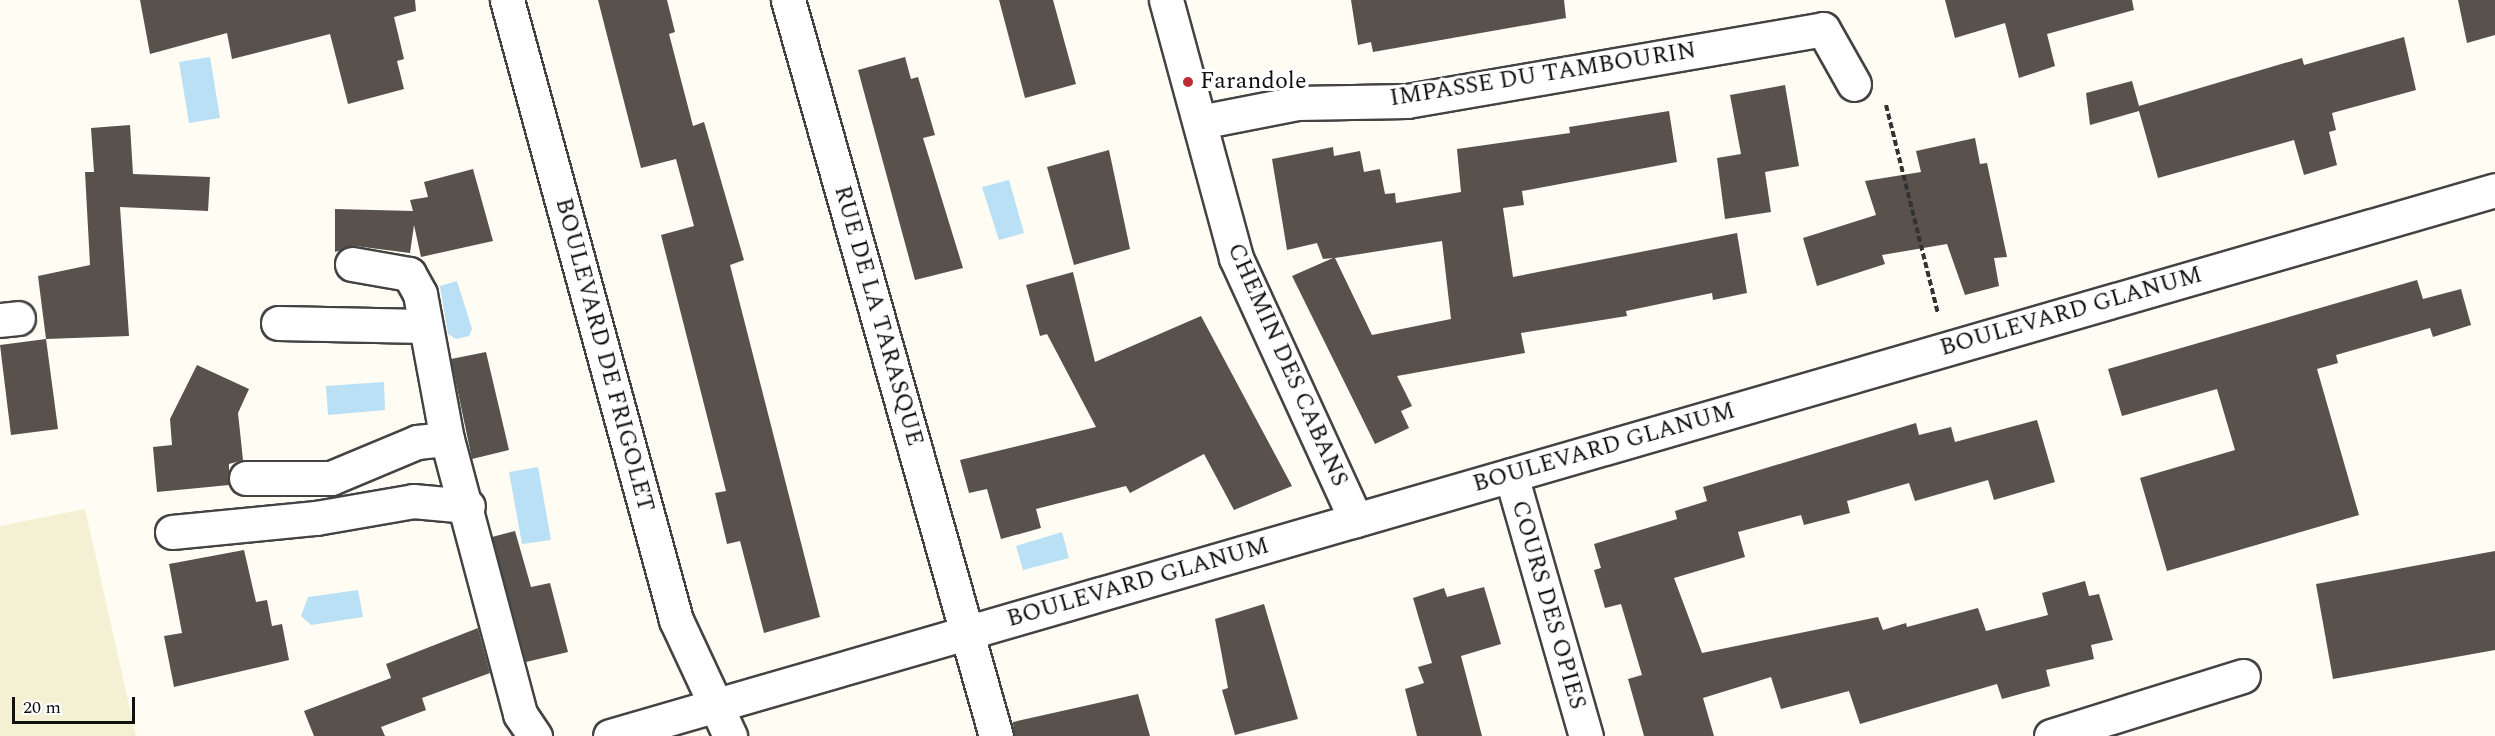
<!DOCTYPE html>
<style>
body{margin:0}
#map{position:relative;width:2495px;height:736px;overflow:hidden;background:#fefcf3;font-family:Spectral,serif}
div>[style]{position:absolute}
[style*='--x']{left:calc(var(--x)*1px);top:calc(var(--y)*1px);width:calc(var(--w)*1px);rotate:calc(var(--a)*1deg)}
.farmland>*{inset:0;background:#f4f0d3}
.water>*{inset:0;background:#b9e0f4}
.building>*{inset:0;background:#58514c}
.path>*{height:4px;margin-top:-2px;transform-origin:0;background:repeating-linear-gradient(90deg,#323232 0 6px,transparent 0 9px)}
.roads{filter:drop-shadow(2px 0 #434343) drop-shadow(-2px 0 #434343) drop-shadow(0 2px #434343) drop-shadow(0 -2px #434343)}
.minor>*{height:33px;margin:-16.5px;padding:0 16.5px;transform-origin:16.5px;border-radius:16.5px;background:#fff}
.dots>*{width:16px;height:16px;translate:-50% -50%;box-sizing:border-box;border:3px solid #fff;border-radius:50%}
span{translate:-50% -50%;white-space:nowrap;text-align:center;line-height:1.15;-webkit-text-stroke:6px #fff;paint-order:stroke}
.street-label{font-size:24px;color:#101010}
.poi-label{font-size:24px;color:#101010}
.left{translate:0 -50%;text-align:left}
.scale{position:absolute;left:12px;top:697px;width:123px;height:27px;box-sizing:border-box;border:3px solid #101010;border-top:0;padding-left:8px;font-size:18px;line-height:21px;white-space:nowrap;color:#101010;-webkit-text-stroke:4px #fff;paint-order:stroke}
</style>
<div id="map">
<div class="farmland">
<i style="clip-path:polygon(85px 509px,136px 736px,0 736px,0 526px)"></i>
</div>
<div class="water">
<i style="clip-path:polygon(210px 57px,220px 118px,189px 123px,179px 62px)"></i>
<i style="clip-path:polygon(1009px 180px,1024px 233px,999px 240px,982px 187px)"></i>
<i style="clip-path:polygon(457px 281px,472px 329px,469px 336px,456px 339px,448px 334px,440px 286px)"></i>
<i style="clip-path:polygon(384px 382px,385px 410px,328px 415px,326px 386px)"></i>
<i style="clip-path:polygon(538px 467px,551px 540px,522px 544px,509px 472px)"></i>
<i style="clip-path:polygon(1062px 532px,1069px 558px,1023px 570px,1016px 546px)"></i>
<i style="clip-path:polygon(358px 590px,363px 617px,311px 625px,301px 616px,308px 597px)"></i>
</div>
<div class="building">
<i style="clip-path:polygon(140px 0,415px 0,416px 11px,394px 17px,404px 59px,397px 61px,404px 89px,348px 104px,330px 34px,232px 59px,227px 33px,150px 54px)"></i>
<i style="clip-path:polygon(598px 0,667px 0,675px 32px,669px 34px,693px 126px,704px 122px,744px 260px,730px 265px,820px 617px,764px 633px,740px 541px,727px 544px,715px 493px,726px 491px,661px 235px,694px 226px,676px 159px,641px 168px)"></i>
<i style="clip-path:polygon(999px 0,1053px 0,1076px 84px,1025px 98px)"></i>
<i style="clip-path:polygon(1351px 0,1564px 0,1566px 18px,1373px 52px,1371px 42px,1358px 45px)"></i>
<i style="clip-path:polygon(1945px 0,2132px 0,2134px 10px,2047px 34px,2055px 66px,2019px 78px,2005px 23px,1955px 38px)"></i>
<i style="clip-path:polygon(2458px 0,2495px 0,2495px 35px,2467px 43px)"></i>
<i style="clip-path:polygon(2404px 37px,2416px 90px,2332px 113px,2336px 130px,2329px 132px,2337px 165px,2304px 175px,2294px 140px,2158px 178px,2139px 111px,2090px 125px,2086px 93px,2132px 81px,2139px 106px,2302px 58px,2304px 65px)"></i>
<i style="clip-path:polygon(905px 57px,911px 79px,918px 77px,935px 135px,923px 138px,963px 268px,915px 280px,858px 70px)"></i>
<i style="clip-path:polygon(1785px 85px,1799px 166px,1765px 172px,1771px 212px,1725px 219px,1717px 158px,1741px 154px,1730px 95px)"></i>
<i style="clip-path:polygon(evenodd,1669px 111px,1677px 162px,1522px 191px,1524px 205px,1503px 208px,1513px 277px,1737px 233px,1747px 293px,1713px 300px,1712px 293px,1626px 311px,1627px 316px,1521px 333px,1525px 353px,1397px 376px,1412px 406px,1401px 411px,1409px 428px,1375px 444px,1292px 276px,1333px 258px,1323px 259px,1317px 243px,1287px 250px,1272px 159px,1333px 147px,1334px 156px,1360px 151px,1364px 172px,1380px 169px,1385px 194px,1395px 193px,1396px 203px,1461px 192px,1457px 149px,1570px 133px,1569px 127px,1669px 111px,1442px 241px,1451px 319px,1372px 335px,1335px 258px,1442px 241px)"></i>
<i style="clip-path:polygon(130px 125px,133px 174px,210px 177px,208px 211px,120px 207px,129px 336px,46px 339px,38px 276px,90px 265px,85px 172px,94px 172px,91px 128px)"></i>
<i style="clip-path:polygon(1975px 138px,1980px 164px,1987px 163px,2007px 257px,1994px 258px,1999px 286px,1965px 295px,1947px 244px,1882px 255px,1885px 264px,1817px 286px,1803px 238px,1876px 215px,1865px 181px,1921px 172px,1916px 151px)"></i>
<i style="clip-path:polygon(1109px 150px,1130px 249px,1074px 265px,1047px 167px)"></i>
<i style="clip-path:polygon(473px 169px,493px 241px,421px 257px,414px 225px,410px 253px,355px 246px,335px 252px,335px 209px,413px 211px,410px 200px,428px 197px,424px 182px)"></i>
<i style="clip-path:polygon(1073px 272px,1095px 362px,1201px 316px,1292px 486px,1234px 510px,1204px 454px,1130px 493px,1126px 486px,1036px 509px,1041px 528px,1001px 539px,987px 489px,969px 493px,960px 460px,1096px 427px,1047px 334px,1040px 336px,1026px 285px)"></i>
<i style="clip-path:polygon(2417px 280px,2423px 299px,2461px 289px,2471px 325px,2433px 337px,2430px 328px,2336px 355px,2338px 363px,2317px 369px,2359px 515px,2167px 571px,2140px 478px,2235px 450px,2217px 389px,2122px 416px,2108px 369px)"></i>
<i style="clip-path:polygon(46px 339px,58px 429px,11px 435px,0 345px)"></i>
<i style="clip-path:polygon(486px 352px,509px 450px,472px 459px,451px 359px)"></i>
<i style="clip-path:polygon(197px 365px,249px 389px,238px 413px,243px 460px,229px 464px,229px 485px,157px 492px,153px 447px,172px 445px,170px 419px)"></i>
<i style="clip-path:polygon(2037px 420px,2055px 482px,1994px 500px,1988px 480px,1915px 501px,1909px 483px,1847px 501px,1850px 513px,1804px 525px,1801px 515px,1738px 532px,1745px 557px,1674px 578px,1702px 653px,1878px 617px,1883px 630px,1906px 623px,1907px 627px,1978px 608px,1986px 631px,2048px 615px,2042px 593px,2085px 581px,2089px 596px,2099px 594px,2113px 640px,2091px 645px,2094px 659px,2046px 670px,2050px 686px,2002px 699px,1997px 684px,1860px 724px,1849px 691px,1781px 709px,1771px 677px,1703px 698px,1714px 736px,1644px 736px,1628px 679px,1642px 675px,1621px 604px,1605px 608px,1594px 570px,1601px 568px,1594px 544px,1677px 519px,1675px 511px,1707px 501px,1703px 487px,1916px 423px,1919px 435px,1951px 427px,1955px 442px)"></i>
<i style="clip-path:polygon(515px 531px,531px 587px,550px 583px,568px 652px,526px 662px,492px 537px)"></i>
<i style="clip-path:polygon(244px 550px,256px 602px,267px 600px,272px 626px,282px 624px,289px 660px,174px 687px,164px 636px,182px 633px,169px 564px)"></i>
<i style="clip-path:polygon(2495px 551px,2495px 650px,2333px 679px,2316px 584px)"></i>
<i style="clip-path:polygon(1484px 587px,1501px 644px,1461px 656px,1482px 736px,1417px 736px,1405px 689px,1424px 683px,1418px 667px,1432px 663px,1413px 598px,1444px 588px,1447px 597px)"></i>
<i style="clip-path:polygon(1264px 604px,1298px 719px,1235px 735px,1222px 690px,1228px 688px,1215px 619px)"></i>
<i style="clip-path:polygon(478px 628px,490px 673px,422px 698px,426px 710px,381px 727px,385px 736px,314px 736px,304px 711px,391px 678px,386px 664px)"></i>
<i style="clip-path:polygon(1138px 694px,1150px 736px,1014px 736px,1013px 722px)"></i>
</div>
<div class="path">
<i style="--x:1886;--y:105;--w:214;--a:76"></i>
</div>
<div class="roads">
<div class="minor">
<i style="--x:507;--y:0;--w:643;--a:74.75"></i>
<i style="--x:676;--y:620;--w:128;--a:65"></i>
<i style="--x:788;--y:0;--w:765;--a:74.22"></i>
<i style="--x:1166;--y:0;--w:267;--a:74.8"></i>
<i style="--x:1236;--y:258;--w:288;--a:65.4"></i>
<i style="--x:1200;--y:122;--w:99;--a:-11.1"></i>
<i style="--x:1297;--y:103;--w:110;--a:-1"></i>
<i style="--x:1407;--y:101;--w:422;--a:-9.8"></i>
<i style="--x:1823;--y:29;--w:63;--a:60.6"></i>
<i style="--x:352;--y:264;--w:58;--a:10"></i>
<i style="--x:409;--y:274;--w:23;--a:61"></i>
<i style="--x:420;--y:294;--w:147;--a:79.5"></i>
<i style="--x:447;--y:439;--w:285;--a:75.1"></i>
<i style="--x:520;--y:714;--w:27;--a:56"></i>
<i style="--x:0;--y:320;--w:18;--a:-6"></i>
<i style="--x:278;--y:323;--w:146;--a:1.2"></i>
<i style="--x:1511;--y:475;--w:272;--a:74"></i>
<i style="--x:246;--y:478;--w:85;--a:0"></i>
<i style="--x:331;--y:478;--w:93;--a:-22.7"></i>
<i style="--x:417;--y:442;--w:30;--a:-6"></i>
<i style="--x:172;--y:532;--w:145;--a:-5.6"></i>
<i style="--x:316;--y:518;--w:98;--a:-9.9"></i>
<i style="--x:413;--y:501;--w:55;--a:5.2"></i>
<i style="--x:610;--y:736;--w:1962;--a:-16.15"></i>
<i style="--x:2051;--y:736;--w:201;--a:-17.4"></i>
</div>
</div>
<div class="dots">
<i style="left:1188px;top:82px;background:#bc2c37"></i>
</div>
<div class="street-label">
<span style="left:1543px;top:75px;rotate:-9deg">IMPASSE DU TAMBOURIN</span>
<span style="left:2071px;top:312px;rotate:-16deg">BOULEVARD GLANUM</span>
<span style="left:878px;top:316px;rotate:74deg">RUE DE LA TARASQUE</span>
<span style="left:604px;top:355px;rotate:75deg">BOULEVARD DE FRIGOLET</span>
<span style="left:1287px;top:365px;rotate:66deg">CHEMIN DES CABANS</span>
<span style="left:1604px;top:448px;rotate:-16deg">BOULEVARD GLANUM</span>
<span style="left:1138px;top:583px;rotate:-16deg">BOULEVARD GLANUM</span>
<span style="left:1548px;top:605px;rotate:74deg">COURS DES OPIES</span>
</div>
<div class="poi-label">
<span class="left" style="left:1200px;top:82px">Farandole</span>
</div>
<div class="scale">20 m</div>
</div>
